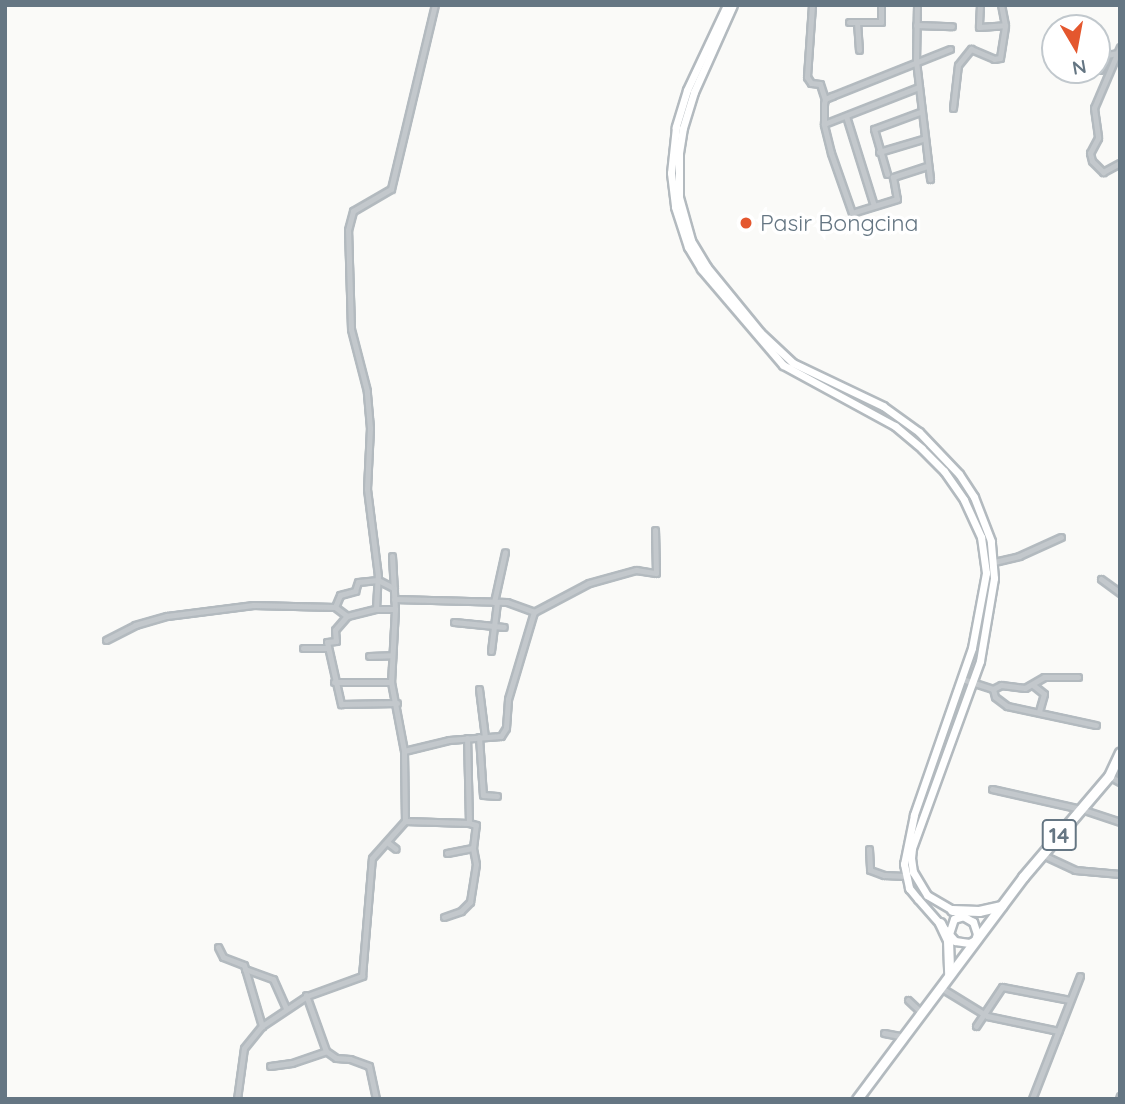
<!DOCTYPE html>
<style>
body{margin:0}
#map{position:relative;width:1125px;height:1104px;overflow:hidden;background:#fafaf8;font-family:Quicksand,sans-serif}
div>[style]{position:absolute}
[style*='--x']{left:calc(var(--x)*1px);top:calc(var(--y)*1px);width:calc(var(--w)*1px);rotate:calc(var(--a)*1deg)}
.roads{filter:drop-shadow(2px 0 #b3babf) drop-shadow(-2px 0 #b3babf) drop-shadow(0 2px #b3babf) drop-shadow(0 -2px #b3babf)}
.minor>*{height:5px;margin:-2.5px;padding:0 2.5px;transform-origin:2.5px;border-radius:2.5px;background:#c3c8cc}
.secondary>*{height:7px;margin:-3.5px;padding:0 3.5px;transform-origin:3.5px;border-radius:3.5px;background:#fff}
.trunk>*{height:9px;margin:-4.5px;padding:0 4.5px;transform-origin:4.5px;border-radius:4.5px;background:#fff}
.dots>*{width:19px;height:19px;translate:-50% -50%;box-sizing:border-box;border:4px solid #fff;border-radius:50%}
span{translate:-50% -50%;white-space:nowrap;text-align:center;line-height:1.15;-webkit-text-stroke:7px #fff;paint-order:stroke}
.shield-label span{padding:2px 5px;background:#fff;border:2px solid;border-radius:5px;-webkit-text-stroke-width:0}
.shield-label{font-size:21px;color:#657683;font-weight:700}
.poi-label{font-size:23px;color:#657683}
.left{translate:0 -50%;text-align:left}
.frame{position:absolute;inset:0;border:7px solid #657683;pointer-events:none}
.north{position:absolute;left:1041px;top:14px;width:70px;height:70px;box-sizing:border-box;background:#fff;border:2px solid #c1c8cd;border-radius:50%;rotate:170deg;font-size:19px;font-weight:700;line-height:28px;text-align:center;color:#657683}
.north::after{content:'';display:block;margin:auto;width:24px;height:32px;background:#e4572e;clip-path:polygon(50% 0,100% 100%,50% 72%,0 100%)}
</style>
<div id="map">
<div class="roads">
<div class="minor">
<i style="--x:812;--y:5;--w:72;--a:94"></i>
<i style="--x:807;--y:77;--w:7;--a:56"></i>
<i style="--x:811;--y:83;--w:9;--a:6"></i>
<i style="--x:820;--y:84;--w:16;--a:72"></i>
<i style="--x:917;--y:5;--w:56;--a:91"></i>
<i style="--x:916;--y:61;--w:119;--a:83.2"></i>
<i style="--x:980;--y:5;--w:22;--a:93"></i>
<i style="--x:979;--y:27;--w:26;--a:-4"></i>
<i style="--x:1005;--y:25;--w:20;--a:-101"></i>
<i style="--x:849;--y:22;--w:32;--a:0"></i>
<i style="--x:881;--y:22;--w:17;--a:-90"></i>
<i style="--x:857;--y:22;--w:28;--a:86"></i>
<i style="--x:916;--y:25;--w:36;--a:2"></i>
<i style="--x:1120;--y:47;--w:66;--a:113.1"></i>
<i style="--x:1094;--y:108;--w:30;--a:82"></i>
<i style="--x:1098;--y:138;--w:17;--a:118"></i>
<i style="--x:1090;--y:153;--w:8;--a:76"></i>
<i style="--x:1092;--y:161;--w:16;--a:45"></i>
<i style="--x:1103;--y:172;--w:19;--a:-28"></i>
<i style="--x:1100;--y:70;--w:17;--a:-65"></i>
<i style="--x:1107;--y:55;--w:10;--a:-11"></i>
<i style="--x:953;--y:108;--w:43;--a:-83.4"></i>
<i style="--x:958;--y:65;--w:21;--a:-51"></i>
<i style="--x:971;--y:49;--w:25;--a:23"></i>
<i style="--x:994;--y:59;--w:6;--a:-9"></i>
<i style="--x:1000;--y:58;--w:33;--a:-81"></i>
<i style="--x:846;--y:116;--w:94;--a:72.7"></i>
<i style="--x:824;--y:124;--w:102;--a:-21.3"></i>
<i style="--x:879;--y:152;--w:46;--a:-16.5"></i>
<i style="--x:927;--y:166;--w:36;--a:162"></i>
<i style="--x:893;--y:177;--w:22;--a:80"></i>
<i style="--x:897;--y:199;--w:47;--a:162.7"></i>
<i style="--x:852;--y:213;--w:64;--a:-109.3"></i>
<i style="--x:831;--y:153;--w:30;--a:-104"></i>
<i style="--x:824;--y:124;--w:20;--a:-90"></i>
<i style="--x:824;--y:104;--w:5;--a:-79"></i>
<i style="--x:825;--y:99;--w:8;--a:-23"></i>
<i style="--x:832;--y:96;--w:127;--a:-21.7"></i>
<i style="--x:887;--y:174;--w:47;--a:-106.1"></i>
<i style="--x:874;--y:129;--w:49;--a:-20.3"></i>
<i style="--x:392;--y:556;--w:53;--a:86.8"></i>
<i style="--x:395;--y:609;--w:73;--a:93.1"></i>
<i style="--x:391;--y:682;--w:70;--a:79.3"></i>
<i style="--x:404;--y:751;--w:70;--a:89.2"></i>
<i style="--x:994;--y:562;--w:26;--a:-13"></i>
<i style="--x:1019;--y:556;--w:46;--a:-24.3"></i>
<i style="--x:1101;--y:579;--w:24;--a:36"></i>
<i style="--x:394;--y:599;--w:113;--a:1.5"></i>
<i style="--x:507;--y:602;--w:29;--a:20"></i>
<i style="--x:494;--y:602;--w:51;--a:-77.6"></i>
<i style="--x:335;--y:607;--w:13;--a:-67"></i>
<i style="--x:340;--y:595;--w:16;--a:-15"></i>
<i style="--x:355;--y:591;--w:9;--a:-72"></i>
<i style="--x:358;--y:582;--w:20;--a:-6"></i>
<i style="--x:378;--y:580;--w:18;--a:27"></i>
<i style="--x:376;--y:609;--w:33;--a:-87"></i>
<i style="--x:378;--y:576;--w:88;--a:-97.2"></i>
<i style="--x:367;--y:489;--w:61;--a:-87.2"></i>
<i style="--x:370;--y:428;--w:37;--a:-95"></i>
<i style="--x:367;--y:391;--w:64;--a:-104.5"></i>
<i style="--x:351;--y:329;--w:99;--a:-91.7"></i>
<i style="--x:348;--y:230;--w:20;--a:-75"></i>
<i style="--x:353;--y:211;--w:44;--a:-30.1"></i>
<i style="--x:391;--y:189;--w:189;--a:-76.6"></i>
<i style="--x:347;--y:616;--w:30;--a:-14"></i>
<i style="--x:376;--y:609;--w:19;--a:0"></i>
<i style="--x:454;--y:622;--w:50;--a:5.7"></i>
<i style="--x:106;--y:640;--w:33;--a:-27"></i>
<i style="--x:135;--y:625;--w:33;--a:-16"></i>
<i style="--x:167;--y:616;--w:87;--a:-7.3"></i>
<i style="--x:253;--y:605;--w:82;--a:1.4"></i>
<i style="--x:335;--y:607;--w:15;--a:37"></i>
<i style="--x:347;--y:616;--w:18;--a:131"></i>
<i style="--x:335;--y:630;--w:11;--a:85"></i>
<i style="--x:336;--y:641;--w:9;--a:174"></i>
<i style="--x:327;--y:642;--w:64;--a:77.3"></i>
<i style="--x:341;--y:704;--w:56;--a:-1"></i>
<i style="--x:303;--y:648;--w:24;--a:0"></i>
<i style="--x:491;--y:651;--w:49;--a:-83"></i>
<i style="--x:369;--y:656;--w:23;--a:-2"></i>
<i style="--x:962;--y:679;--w:33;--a:18"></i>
<i style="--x:993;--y:689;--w:8;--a:76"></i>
<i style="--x:995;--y:697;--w:15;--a:37"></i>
<i style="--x:1007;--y:706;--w:91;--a:12.1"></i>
<i style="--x:334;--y:682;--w:57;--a:0"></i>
<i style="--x:1033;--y:685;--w:14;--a:39"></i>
<i style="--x:1044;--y:694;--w:19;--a:106"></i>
<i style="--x:479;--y:689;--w:48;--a:82.9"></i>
<i style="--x:993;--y:689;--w:9;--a:-27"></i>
<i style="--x:1001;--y:685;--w:24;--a:7"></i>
<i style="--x:1025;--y:688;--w:22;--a:-30"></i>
<i style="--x:1044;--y:677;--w:34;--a:0"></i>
<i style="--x:479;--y:737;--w:58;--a:86.1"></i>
<i style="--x:483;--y:795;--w:14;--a:4"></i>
<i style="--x:404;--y:751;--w:46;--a:-13.7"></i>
<i style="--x:449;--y:740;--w:52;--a:-4.4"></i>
<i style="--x:501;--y:736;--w:9;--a:-58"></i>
<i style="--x:506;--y:728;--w:29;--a:-86"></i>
<i style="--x:508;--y:699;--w:91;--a:-73.4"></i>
<i style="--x:534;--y:612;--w:62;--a:-27.8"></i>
<i style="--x:589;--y:583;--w:49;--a:-15.5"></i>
<i style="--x:636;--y:570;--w:20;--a:9"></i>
<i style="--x:656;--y:573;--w:43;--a:-91.3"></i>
<i style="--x:1109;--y:776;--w:13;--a:29"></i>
<i style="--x:992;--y:789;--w:91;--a:12.7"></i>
<i style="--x:1081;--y:809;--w:41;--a:18.4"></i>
<i style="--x:387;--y:842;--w:11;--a:38"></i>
<i style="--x:869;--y:849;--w:21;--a:87"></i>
<i style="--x:870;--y:870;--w:15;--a:20"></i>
<i style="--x:884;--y:875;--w:21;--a:3"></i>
<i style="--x:447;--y:853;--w:26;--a:-11"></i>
<i style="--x:1043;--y:855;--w:35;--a:25"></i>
<i style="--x:1075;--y:870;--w:45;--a:5.1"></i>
<i style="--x:444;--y:917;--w:18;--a:-19"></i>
<i style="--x:461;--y:911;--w:13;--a:-45"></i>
<i style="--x:470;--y:902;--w:38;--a:-81"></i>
<i style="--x:476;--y:864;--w:16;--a:-101"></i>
<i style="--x:473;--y:848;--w:23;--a:-83"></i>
<i style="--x:476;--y:825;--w:7;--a:-164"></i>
<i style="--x:218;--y:947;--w:11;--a:63"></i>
<i style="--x:223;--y:957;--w:22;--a:21"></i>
<i style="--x:244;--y:965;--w:64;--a:73.6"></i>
<i style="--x:245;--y:969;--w:30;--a:20"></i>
<i style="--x:273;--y:979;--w:32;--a:66"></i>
<i style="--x:943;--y:989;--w:52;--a:31.5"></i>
<i style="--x:987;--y:1016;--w:73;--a:11.9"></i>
<i style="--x:306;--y:995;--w:59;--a:70.3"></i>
<i style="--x:326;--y:1051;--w:12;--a:35"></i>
<i style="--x:336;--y:1058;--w:14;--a:4"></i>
<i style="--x:350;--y:1059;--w:20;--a:20"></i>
<i style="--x:369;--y:1066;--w:34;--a:78"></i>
<i style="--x:908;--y:1000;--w:19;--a:43"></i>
<i style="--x:976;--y:1026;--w:47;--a:-56.3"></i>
<i style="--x:1002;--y:987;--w:69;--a:10.8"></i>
<i style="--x:884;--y:1033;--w:20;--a:11"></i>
<i style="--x:270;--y:1066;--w:22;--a:-8"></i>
<i style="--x:292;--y:1063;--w:36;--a:-19"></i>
<i style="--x:237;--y:1099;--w:51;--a:-82.2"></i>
<i style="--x:244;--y:1048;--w:28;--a:-51"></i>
<i style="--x:262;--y:1026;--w:54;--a:-33.7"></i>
<i style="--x:307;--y:996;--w:59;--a:-20"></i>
<i style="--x:362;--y:976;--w:118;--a:-85.2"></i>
<i style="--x:372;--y:858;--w:50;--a:-48.3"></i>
<i style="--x:405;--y:821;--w:64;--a:1.8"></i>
<i style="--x:469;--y:823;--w:85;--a:-91.3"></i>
<i style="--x:1032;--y:1099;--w:132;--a:-68.7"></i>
<i style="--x:1119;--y:1099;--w:3;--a:-72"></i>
</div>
<div class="secondary">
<i style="--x:727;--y:5;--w:94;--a:115.2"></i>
<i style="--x:687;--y:90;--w:39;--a:107"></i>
<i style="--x:676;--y:127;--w:46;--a:96.2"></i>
<i style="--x:671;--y:173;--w:34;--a:83"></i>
<i style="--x:675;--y:207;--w:42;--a:72"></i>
<i style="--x:688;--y:247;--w:26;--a:59"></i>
<i style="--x:701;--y:269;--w:126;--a:49.5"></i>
<i style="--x:783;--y:365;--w:128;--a:28.6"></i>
<i style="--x:895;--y:426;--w:35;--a:40"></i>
<i style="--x:922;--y:449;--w:31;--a:45"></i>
<i style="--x:944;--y:471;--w:35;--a:55"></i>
<i style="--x:964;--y:500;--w:41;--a:65.3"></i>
<i style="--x:981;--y:537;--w:36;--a:82"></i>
<i style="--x:986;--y:573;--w:76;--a:100.6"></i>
<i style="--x:972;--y:648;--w:177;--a:109.2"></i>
<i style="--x:914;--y:815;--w:50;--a:101.5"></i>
<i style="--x:904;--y:864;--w:25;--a:78"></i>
<i style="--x:909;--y:888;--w:14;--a:51"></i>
<i style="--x:918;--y:899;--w:56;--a:48.6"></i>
<i style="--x:955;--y:941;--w:14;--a:8"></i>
<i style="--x:969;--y:943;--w:7;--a:-27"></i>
<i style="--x:975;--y:940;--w:6;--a:-72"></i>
<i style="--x:977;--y:934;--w:13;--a:-108"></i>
<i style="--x:973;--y:922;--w:53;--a:-149.6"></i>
<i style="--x:927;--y:895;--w:27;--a:-121"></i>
<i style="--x:913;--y:872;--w:14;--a:-98"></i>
<i style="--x:911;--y:858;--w:10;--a:-84"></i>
<i style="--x:912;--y:848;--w:199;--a:-70"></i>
<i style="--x:980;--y:661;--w:84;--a:-80.4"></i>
<i style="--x:994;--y:578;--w:37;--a:-95"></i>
<i style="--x:991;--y:541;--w:47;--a:-111.1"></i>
<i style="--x:974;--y:497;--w:27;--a:-123"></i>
<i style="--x:959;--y:474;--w:58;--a:-133.6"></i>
<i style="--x:919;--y:432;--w:44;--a:-144.2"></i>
<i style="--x:883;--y:406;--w:100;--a:-154.5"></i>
<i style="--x:793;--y:363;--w:45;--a:-136.8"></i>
<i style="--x:760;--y:332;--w:84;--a:-129.2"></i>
<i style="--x:707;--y:267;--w:31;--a:-121"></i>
<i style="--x:691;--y:240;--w:45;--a:-105.6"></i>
<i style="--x:679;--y:197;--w:44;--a:-90"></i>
<i style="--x:679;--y:153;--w:25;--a:-81"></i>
<i style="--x:683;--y:128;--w:38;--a:-73"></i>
<i style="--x:694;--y:92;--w:95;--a:-65.9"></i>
<i style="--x:949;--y:934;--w:16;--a:-72"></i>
<i style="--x:954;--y:919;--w:10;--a:-17"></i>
</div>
<div class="trunk">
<i style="--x:952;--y:910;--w:27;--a:2"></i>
<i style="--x:979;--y:911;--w:23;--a:-13"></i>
<i style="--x:940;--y:923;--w:19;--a:65"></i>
<i style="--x:948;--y:940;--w:35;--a:88"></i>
<i style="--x:857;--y:1099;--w:277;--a:-53.2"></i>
<i style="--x:1023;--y:877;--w:133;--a:-49.6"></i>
<i style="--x:1109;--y:776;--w:26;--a:-65"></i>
</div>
</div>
<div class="dots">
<i style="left:746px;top:223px;background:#e4572e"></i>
</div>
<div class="shield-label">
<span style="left:1059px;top:835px">14</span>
</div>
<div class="poi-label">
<span class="left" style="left:760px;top:223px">Pasir Bongcina</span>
</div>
<div class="frame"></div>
<div class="north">N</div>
</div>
